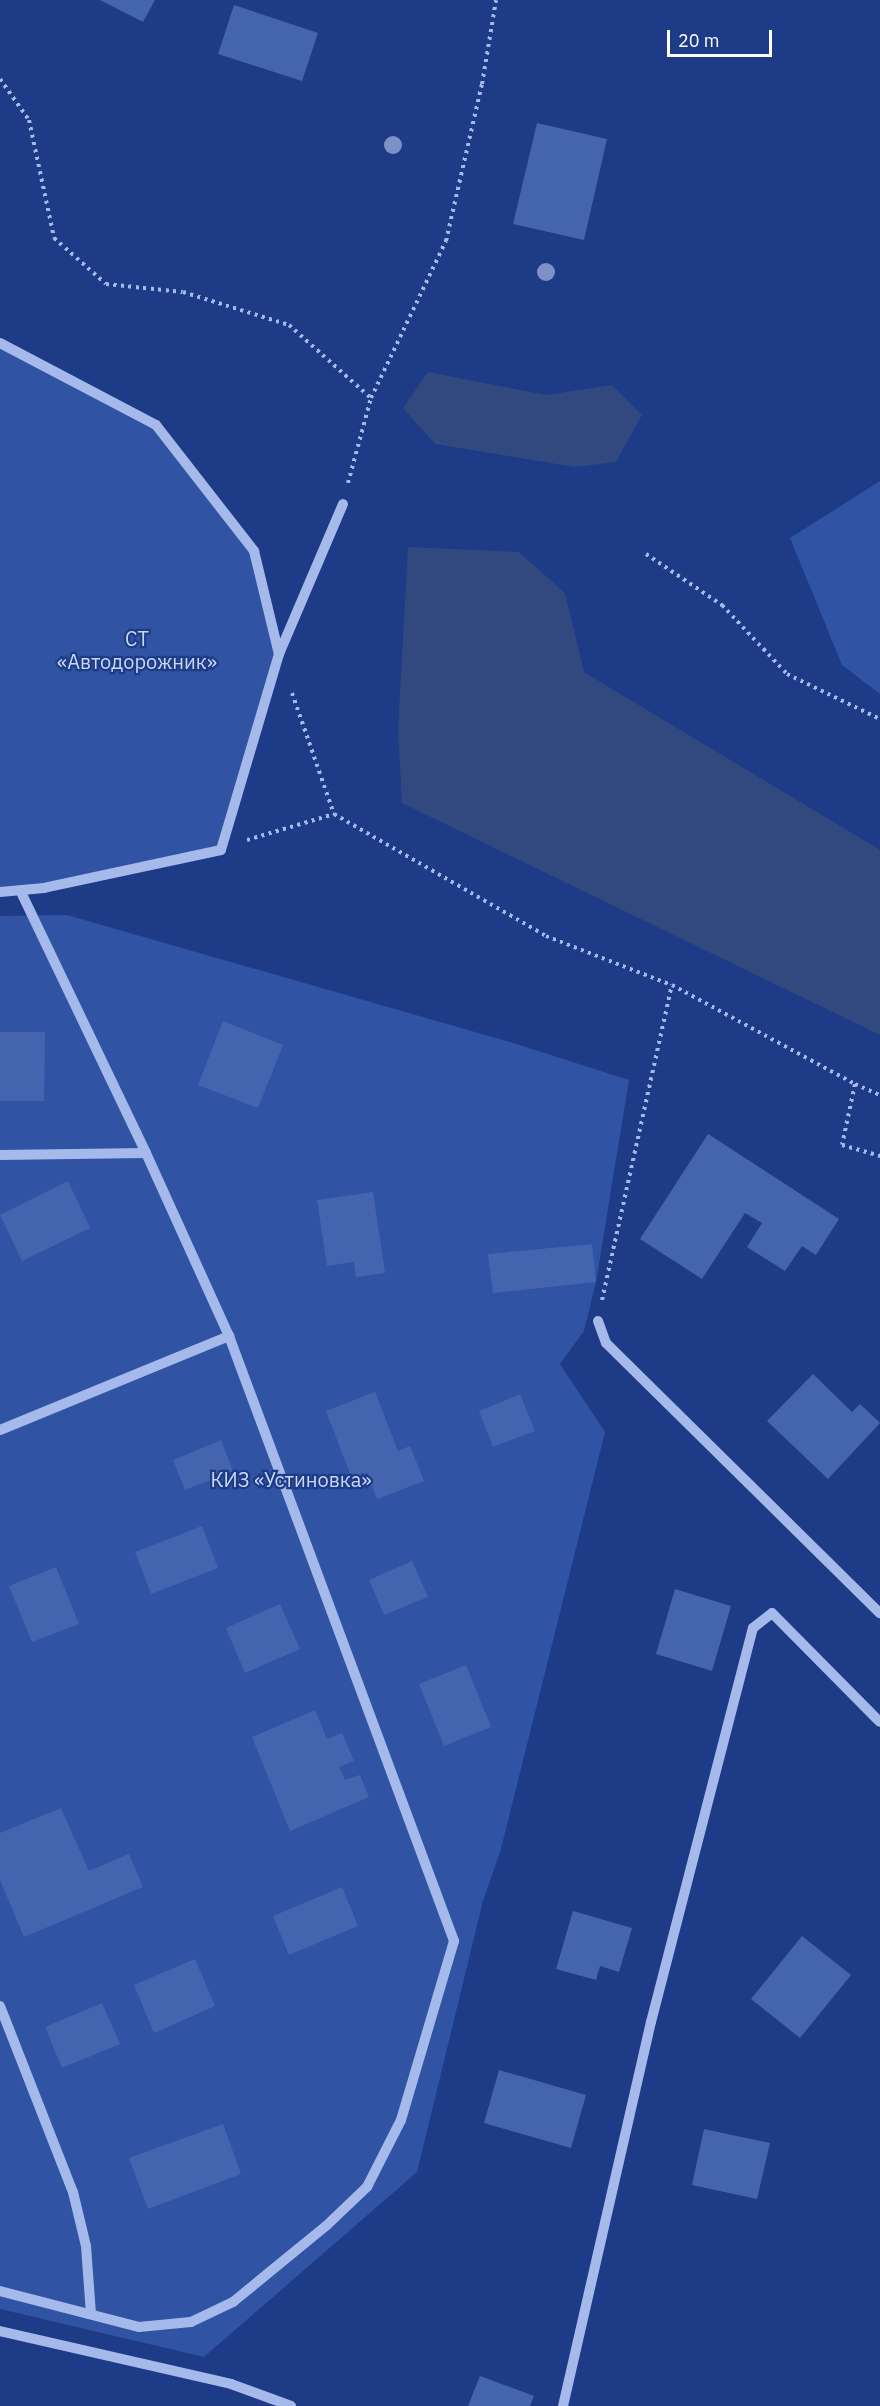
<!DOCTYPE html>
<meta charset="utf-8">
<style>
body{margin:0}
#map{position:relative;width:880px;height:2406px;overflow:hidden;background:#1d3b86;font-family:"IBM Plex Sans",sans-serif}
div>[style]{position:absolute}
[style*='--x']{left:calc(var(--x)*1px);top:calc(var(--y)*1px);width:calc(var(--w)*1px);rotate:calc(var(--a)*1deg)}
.green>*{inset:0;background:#3053a4}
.water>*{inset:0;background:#324980}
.building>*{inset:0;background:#4564af}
.path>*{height:4px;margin-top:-2px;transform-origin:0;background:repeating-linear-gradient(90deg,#a5baeb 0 3px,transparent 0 7.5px)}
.minor>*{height:10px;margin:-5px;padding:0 5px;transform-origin:5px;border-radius:5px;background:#a5baeb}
.trees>*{width:18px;height:18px;margin:-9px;border-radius:50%;background:#7c91c5}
span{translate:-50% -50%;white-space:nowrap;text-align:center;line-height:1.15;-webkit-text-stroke:4.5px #1d3b86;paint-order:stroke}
.park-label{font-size:20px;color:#cad8f8}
.scale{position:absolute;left:667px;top:30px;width:105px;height:27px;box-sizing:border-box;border:3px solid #fff;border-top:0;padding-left:8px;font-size:18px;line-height:21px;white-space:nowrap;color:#fff;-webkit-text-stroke:4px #1d3b86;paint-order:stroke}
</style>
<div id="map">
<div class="green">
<i style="clip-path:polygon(0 344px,156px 425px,254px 551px,279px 654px,221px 850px,0 892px)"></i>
<i style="clip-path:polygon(880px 481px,880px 694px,842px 665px,790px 538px)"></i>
<i style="clip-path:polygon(67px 915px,510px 1042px,629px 1080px,596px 1282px,584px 1331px,560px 1364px,605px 1432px,501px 1849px,483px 1901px,417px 2172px,204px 2357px,0 2309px,0 916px)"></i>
</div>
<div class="water">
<i style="clip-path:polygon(428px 372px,546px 395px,612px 385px,642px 415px,616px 462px,575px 467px,435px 444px,403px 408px)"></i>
<i style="clip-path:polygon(408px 547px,519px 552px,565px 593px,584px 672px,880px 850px,880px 1035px,402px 803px,398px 730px)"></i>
</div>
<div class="building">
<i style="clip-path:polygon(100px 0,155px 0,143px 22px)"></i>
<i style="clip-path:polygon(234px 5px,318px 33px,302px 81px,218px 54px)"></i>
<i style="clip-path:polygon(537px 123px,607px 139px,584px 240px,513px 224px)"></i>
<i style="clip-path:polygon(223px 1021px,283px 1045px,258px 1108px,198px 1085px)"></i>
<i style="clip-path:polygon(0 1032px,45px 1032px,44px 1101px,0 1101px)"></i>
<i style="clip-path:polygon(708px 1134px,839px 1219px,816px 1255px,802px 1246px,785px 1271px,747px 1247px,762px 1223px,745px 1213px,702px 1279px,640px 1239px)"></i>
<i style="clip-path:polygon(68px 1181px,90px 1228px,22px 1261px,0 1215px)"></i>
<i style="clip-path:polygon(373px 1192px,385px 1273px,356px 1277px,354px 1262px,327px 1266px,317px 1200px)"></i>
<i style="clip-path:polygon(592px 1244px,596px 1282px,493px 1293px,488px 1254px)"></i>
<i style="clip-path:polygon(813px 1374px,852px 1412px,860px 1404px,880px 1423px,828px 1479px,767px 1421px)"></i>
<i style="clip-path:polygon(375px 1392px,398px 1451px,410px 1446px,424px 1481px,377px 1499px,367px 1473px,352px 1479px,326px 1411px)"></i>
<i style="clip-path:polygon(520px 1394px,535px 1431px,493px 1447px,479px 1411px)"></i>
<i style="clip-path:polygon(221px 1440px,233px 1471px,185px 1490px,173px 1460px)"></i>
<i style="clip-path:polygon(202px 1526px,218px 1568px,151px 1594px,135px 1552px)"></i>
<i style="clip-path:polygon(412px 1561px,428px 1597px,384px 1615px,369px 1580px)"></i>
<i style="clip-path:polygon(56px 1567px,79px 1624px,32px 1642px,9px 1586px)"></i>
<i style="clip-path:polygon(675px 1589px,731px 1606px,712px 1671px,656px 1654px)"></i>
<i style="clip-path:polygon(280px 1604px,300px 1649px,245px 1673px,226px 1628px)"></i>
<i style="clip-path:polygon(466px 1665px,491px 1727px,444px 1746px,419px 1684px)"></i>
<i style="clip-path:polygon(315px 1710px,327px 1739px,342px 1733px,354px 1761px,339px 1767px,345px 1780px,360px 1775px,369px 1797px,290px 1831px,252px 1737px)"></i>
<i style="clip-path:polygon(61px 1808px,89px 1871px,129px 1854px,143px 1887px,24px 1937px,0 1880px,0 1833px)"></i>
<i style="clip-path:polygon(342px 1887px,358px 1926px,289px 1955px,273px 1916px)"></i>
<i style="clip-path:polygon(573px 1911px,632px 1928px,619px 1972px,600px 1966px,596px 1980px,556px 1969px)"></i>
<i style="clip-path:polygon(802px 1936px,851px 1975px,800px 2038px,751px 1999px)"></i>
<i style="clip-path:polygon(195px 1959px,215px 2006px,154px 2033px,134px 1985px)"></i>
<i style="clip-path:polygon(102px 2003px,120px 2044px,62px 2068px,45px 2027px)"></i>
<i style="clip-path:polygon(499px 2070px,586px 2095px,571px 2148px,484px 2123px)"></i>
<i style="clip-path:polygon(223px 2124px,241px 2174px,148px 2209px,129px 2158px)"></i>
<i style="clip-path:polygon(704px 2129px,770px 2143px,757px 2199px,692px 2185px)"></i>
<i style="clip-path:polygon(480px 2376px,534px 2396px,530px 2406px,468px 2406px)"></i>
</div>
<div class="path">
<i style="--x:0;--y:79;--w:50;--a:54.7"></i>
<i style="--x:29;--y:120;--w:121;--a:78"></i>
<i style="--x:54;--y:238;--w:69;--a:41.5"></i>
<i style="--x:106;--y:284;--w:77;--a:5.9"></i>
<i style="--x:183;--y:292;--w:111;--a:17.3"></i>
<i style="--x:289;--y:325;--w:110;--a:41.7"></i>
<i style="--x:348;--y:483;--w:88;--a:-74.9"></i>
<i style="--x:371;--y:398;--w:174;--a:-64.5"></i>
<i style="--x:446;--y:241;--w:161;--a:-77.1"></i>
<i style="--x:482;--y:84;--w:85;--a:-80.5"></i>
<i style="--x:646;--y:554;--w:92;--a:33.9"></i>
<i style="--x:722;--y:605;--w:95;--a:46.7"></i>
<i style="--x:787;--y:674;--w:103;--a:25.8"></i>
<i style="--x:292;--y:693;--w:128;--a:70.9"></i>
<i style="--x:247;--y:840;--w:91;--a:-16.6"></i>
<i style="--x:334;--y:814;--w:245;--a:29.9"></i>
<i style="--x:546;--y:936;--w:135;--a:21.3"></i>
<i style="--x:672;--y:985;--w:208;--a:28.4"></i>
<i style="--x:855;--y:1084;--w:27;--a:24"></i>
<i style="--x:855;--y:1084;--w:62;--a:102"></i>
<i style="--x:842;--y:1145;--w:40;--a:16"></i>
<i style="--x:602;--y:1300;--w:323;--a:-77.5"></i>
</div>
<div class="minor">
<i style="--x:0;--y:343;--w:176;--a:27.7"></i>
<i style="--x:156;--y:425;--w:160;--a:52.1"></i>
<i style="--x:254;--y:551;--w:106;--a:76.4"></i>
<i style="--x:279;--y:654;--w:204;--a:106.5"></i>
<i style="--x:221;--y:850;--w:181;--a:167.9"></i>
<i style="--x:44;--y:888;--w:44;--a:174.8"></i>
<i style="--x:279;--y:654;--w:163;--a:-66.9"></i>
<i style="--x:0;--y:1155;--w:146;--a:-0.8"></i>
<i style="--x:598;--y:1321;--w:23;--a:70"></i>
<i style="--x:606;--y:1343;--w:385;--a:44.6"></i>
<i style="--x:0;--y:1430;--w:248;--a:-22.3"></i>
<i style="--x:0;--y:2006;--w:200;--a:68.6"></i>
<i style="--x:73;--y:2192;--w:56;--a:76.5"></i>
<i style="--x:86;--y:2246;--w:68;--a:85.8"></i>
<i style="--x:0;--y:2291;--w:144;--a:14.5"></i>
<i style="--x:139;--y:2327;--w:52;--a:-5.5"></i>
<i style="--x:191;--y:2322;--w:47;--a:-25.5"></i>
<i style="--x:233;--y:2302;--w:120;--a:-39.3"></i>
<i style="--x:326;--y:2226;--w:57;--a:-43.6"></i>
<i style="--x:367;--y:2187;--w:75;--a:-63.1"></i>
<i style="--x:401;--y:2120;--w:187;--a:-73.5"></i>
<i style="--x:454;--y:1941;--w:645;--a:-110.4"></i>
<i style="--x:229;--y:1336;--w:201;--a:-114.4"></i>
<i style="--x:146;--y:1153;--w:289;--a:-115.6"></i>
<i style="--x:0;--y:2331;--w:237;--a:12.9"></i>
<i style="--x:231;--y:2384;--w:64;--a:20.1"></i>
<i style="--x:563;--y:2406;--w:394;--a:-77.1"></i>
<i style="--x:651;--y:2022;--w:407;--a:-75.5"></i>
<i style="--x:753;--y:1628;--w:24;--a:-38"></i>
<i style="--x:772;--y:1613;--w:153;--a:45.3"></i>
</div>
<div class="trees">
<i style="left:393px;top:145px"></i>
<i style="left:546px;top:272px"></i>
</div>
<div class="park-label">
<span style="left:137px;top:650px">СТ<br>«Автодорожник»</span>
<span style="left:291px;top:1479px">КИЗ «Устиновка»</span>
</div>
<div class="scale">20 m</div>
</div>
